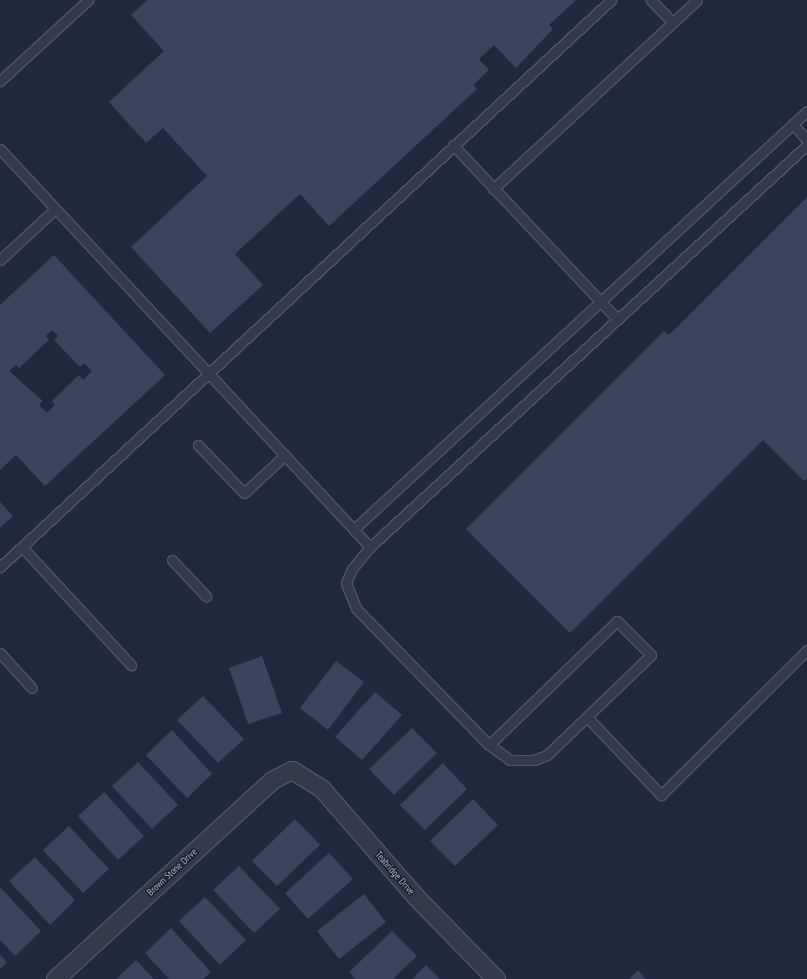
<!DOCTYPE html>
<style>
body{margin:0}
#map{position:relative;width:807px;height:979px;overflow:hidden;background:#1f283c;font-family:"PT Sans Narrow",sans-serif}
div>[style]{position:absolute}
[style*='--x']{left:calc(var(--x)*1px);top:calc(var(--y)*1px);width:calc(var(--w)*1px);rotate:calc(var(--a)*1deg)}
.building>*{inset:0;background:#3b445c}
.roads{filter:drop-shadow(1px 0 #4e5567) drop-shadow(-1px 0 #4e5567) drop-shadow(0 1px #4e5567) drop-shadow(0 -1px #4e5567)}
.lane>*{height:9px;margin:-4.5px;padding:0 4.5px;transform-origin:4.5px;border-radius:4.5px;background:#333a4c}
.street>*{height:17px;margin:-8.5px;padding:0 8.5px;transform-origin:8.5px;border-radius:8.5px;background:#333a4c}
span{translate:-50% -50%;white-space:nowrap;text-align:center;line-height:1.15;-webkit-text-stroke:3px #182030;paint-order:stroke}
.street-label{font-size:10px;color:#aeb5c8}
</style>
<div id="map">
<div class="building">
<i style="clip-path:polygon(147px 0,576px 0,549px 25px,553px 29px,516px 68px,494px 45px,479px 59px,489px 70px,473px 85px,477px 89px,329px 226px,300px 194px,235px 254px,263px 285px,210px 333px,131px 247px,207px 176px,163px 128px,146px 143px,109px 102px,164px 51px,131px 15px)"></i>
<i style="clip-path:polygon(807px 197px,807px 478px,804px 481px,763px 440px,570px 633px,466px 529px,664px 331px,669px 335px)"></i>
<i style="clip-path:polygon(evenodd,54px 255px,165px 375px,45px 486px,16px 455px,0 470px,0 305px,54px 255px,52px 330px,58px 336px,54px 340px,80px 367px,84px 363px,92px 371px,83px 380px,79px 375px,52px 401px,55px 405px,47px 413px,39px 405px,43px 401px,9px 371px,16px 365px,19px 368px,49px 340px,46px 336px,52px 330px)"></i>
<i style="clip-path:polygon(0 502px,13px 516px,0 528px)"></i>
<i style="clip-path:polygon(262px 656px,282px 713px,248px 724px,229px 668px)"></i>
<i style="clip-path:polygon(336px 661px,364px 682px,328px 730px,300px 708px)"></i>
<i style="clip-path:polygon(375px 692px,402px 715px,362px 760px,335px 737px)"></i>
<i style="clip-path:polygon(203px 696px,244px 739px,218px 763px,177px 720px)"></i>
<i style="clip-path:polygon(412px 728px,437px 753px,394px 795px,369px 769px)"></i>
<i style="clip-path:polygon(172px 730px,212px 774px,187px 798px,146px 755px)"></i>
<i style="clip-path:polygon(138px 762px,178px 805px,152px 829px,112px 786px)"></i>
<i style="clip-path:polygon(443px 763px,467px 789px,425px 830px,400px 805px)"></i>
<i style="clip-path:polygon(104px 792px,144px 836px,118px 860px,78px 816px)"></i>
<i style="clip-path:polygon(473px 799px,498px 825px,455px 866px,430px 841px)"></i>
<i style="clip-path:polygon(295px 819px,320px 845px,277px 886px,252px 861px)"></i>
<i style="clip-path:polygon(69px 826px,109px 869px,83px 893px,43px 850px)"></i>
<i style="clip-path:polygon(329px 853px,353px 879px,308px 919px,285px 893px)"></i>
<i style="clip-path:polygon(35px 857px,75px 900px,50px 925px,9px 881px)"></i>
<i style="clip-path:polygon(239px 866px,280px 909px,254px 933px,213px 890px)"></i>
<i style="clip-path:polygon(0 887px,41px 931px,15px 956px,0 940px)"></i>
<i style="clip-path:polygon(364px 894px,386px 922px,339px 959px,317px 931px)"></i>
<i style="clip-path:polygon(205px 897px,246px 940px,220px 965px,179px 921px)"></i>
<i style="clip-path:polygon(171px 928px,211px 972px,203px 979px,169px 979px,145px 953px)"></i>
<i style="clip-path:polygon(392px 931px,417px 956px,393px 979px,356px 979px,349px 972px)"></i>
<i style="clip-path:polygon(0 955px,7px 962px,0 969px)"></i>
<i style="clip-path:polygon(136px 960px,154px 979px,116px 979px)"></i>
<i style="clip-path:polygon(426px 965px,440px 979px,412px 979px)"></i>
<i style="clip-path:polygon(638px 970px,646px 979px,629px 979px)"></i>
</div>
<div class="roads">
<div class="lane">
<i style="--x:651;--y:0;--w:30;--a:46"></i>
<i style="--x:0;--y:81;--w:120;--a:-42.6"></i>
<i style="--x:793;--y:124;--w:21;--a:49"></i>
<i style="--x:453;--y:145;--w:239;--a:46.7"></i>
<i style="--x:0;--y:149;--w:543;--a:47.09"></i>
<i style="--x:493;--y:189;--w:278;--a:-42.8"></i>
<i style="--x:0;--y:260;--w:75;--a:-42.8"></i>
<i style="--x:198;--y:445;--w:66;--a:46.2"></i>
<i style="--x:244;--y:493;--w:56;--a:-42.8"></i>
<i style="--x:354;--y:529;--w:616;--a:-42.7"></i>
<i style="--x:22;--y:547;--w:161;--a:47.3"></i>
<i style="--x:172;--y:560;--w:50;--a:46.6"></i>
<i style="--x:0;--y:567;--w:834;--a:-42.86"></i>
<i style="--x:0;--y:653;--w:47;--a:47.6"></i>
<i style="--x:587;--y:717;--w:108;--a:46.5"></i>
<i style="--x:661;--y:795;--w:206;--a:-44.8"></i>
<i style="--x:489;--y:745;--w:178;--a:-44.1"></i>
<i style="--x:617;--y:621;--w:48;--a:45"></i>
<i style="--x:651;--y:655;--w:144;--a:136.1"></i>
<i style="--x:547;--y:755;--w:14;--a:159"></i>
<i style="--x:534;--y:760;--w:24;--a:180"></i>
<i style="--x:510;--y:760;--w:26;--a:-144"></i>
<i style="--x:489;--y:745;--w:191;--a:-134.2"></i>
<i style="--x:356;--y:608;--w:27;--a:-112"></i>
<i style="--x:346;--y:583;--w:15;--a:-67"></i>
<i style="--x:352;--y:569;--w:28;--a:-51"></i>
<i style="--x:370;--y:547;--w:594;--a:-42.61"></i>
</div>
<div class="street">
<i style="--x:55;--y:979;--w:294;--a:-42.5"></i>
<i style="--x:272;--y:780;--w:22;--a:-27"></i>
<i style="--x:292;--y:770;--w:36;--a:32"></i>
<i style="--x:322;--y:789;--w:142;--a:49"></i>
<i style="--x:415;--y:896;--w:116;--a:45.7"></i>
</div>
</div>
<div class="street-label">
<span style="left:172px;top:872px;rotate:-43deg">Brown Stone Drive</span>
<span style="left:395px;top:873px;rotate:49deg">Teabridge Drive</span>
</div>
</div>
